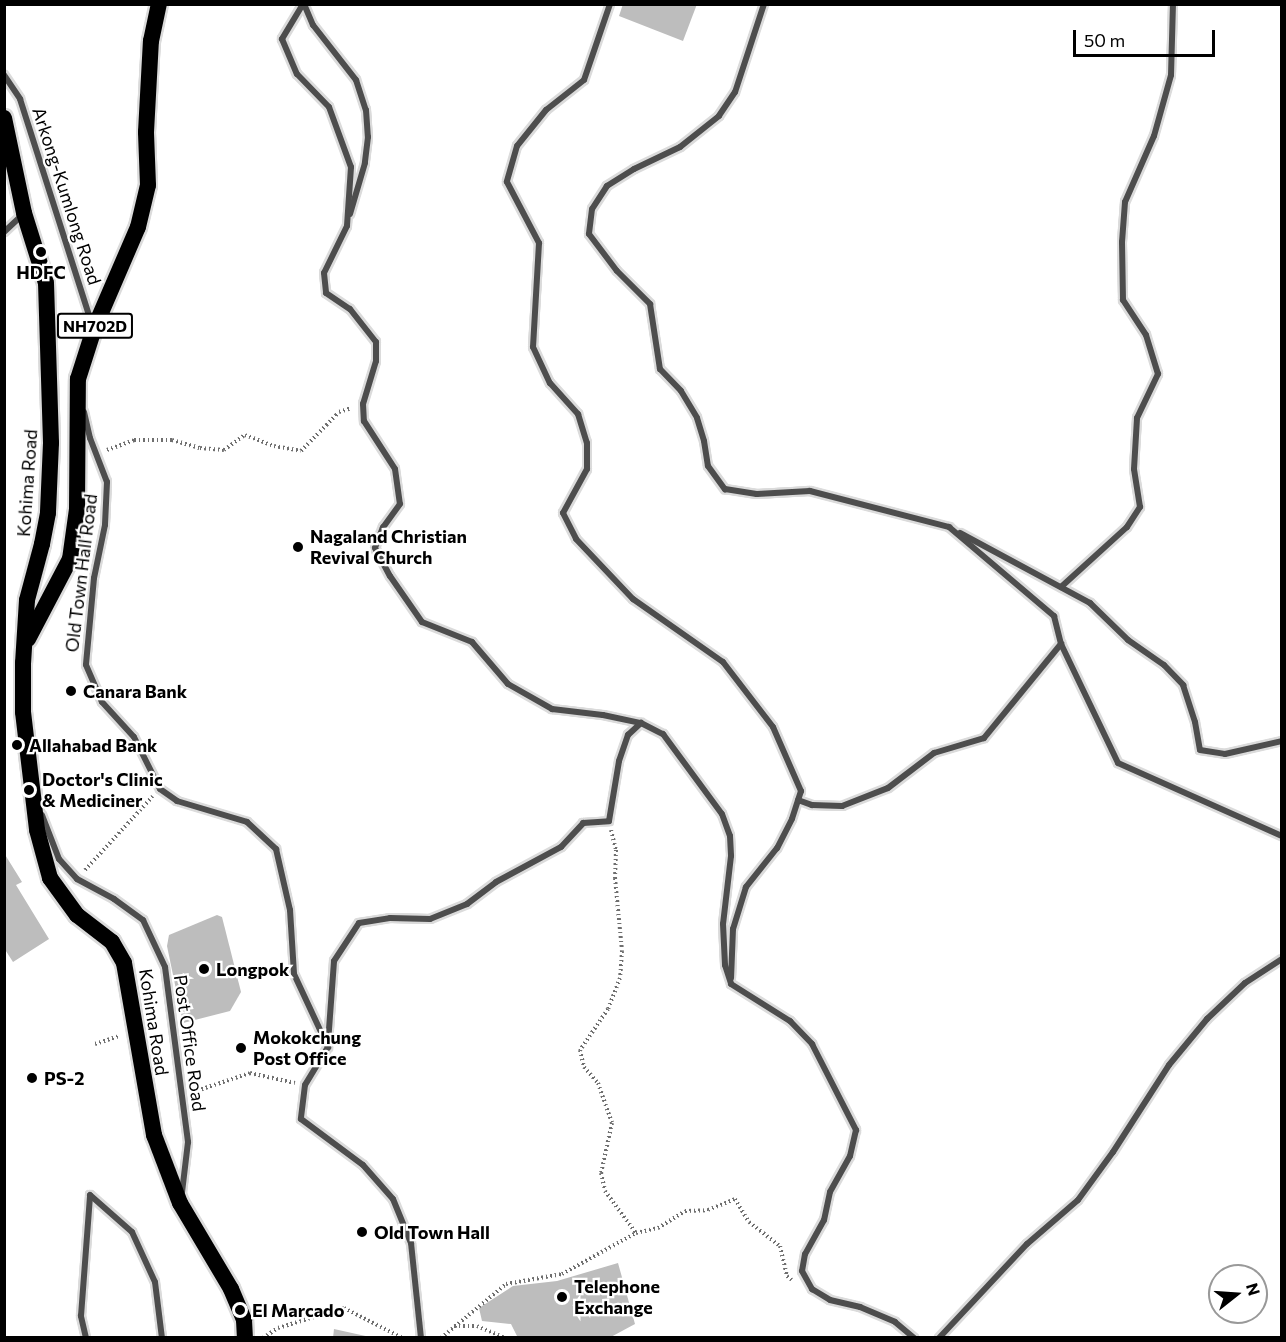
<!DOCTYPE html>
<style>
body{margin:0}
#map{position:relative;width:1286px;height:1342px;overflow:hidden;background:#fff;font-family:Commissioner,sans-serif}
div>[style]{position:absolute}
[style*='--x']{left:calc(var(--x)*1px);top:calc(var(--y)*1px);width:calc(var(--w)*1px);rotate:calc(var(--a)*1deg)}
.building>*{inset:0;background:#bdbdbd}
.path>*{height:4px;margin-top:-2px;transform-origin:0;background:repeating-linear-gradient(90deg,#6f6f6f 0 1.5px,transparent 0 4.5px)}
.roads{filter:drop-shadow(2px 0 #dbdbdb) drop-shadow(-2px 0 #dbdbdb) drop-shadow(0 2px #dbdbdb) drop-shadow(0 -2px #dbdbdb)}
.minor>*{height:6px;margin:-3px;padding:0 3px;transform-origin:3px;border-radius:3px;background:#4d4d4d}
.trunk>*{height:16px;margin:-8px;padding:0 8px;transform-origin:8px;border-radius:8px;background:#000}
.dots>*{width:16px;height:16px;translate:-50% -50%;box-sizing:border-box;border:3px solid #fff;border-radius:50%}
span{translate:-50% -50%;white-space:nowrap;text-align:center;line-height:1.15;-webkit-text-stroke:4.5px #fff;paint-order:stroke}
.shield-label span{padding:2px 4px;background:#fff;border:2px solid;border-radius:4px;-webkit-text-stroke-width:0}
.shield-label{font-size:16px;color:#000;font-weight:700}
.street-label{font-size:18px;color:#000}
.poi-label{font-size:18px;color:#000;font-weight:700}
.left{translate:0 -50%;text-align:left}
.frame{position:absolute;inset:0;border:6px solid #000;pointer-events:none}
.north{position:absolute;left:1208px;top:1264px;width:60px;height:60px;box-sizing:border-box;background:#fff;border:2px solid #999;border-radius:50%;rotate:73deg;font-size:16px;font-weight:700;line-height:24px;text-align:center;color:#000}
.north::after{content:'';display:block;margin:auto;width:21px;height:27px;background:#000;clip-path:polygon(50% 0,100% 100%,50% 72%,0 100%)}
.scale{position:absolute;left:1073px;top:30px;width:142px;height:27px;box-sizing:border-box;border:3px solid #000;border-top:0;padding-left:8px;font-size:18px;line-height:21px;white-space:nowrap;color:#000;-webkit-text-stroke:4px #fff;paint-order:stroke}
</style>
<div id="map">
<div class="building">
<i style="clip-path:polygon(623px 4px,697px 4px,683px 41px,619px 16px)"></i>
<i style="clip-path:polygon(4px 853px,22px 882px,16px 885px,49px 939px,13px 962px,4px 948px)"></i>
<i style="clip-path:polygon(217px 915px,222px 917px,241px 992px,230px 1011px,183px 1023px,167px 946px,169px 935px)"></i>
<i style="clip-path:polygon(618px 1263px,635px 1324px,609px 1338px,518px 1338px,511px 1324px,482px 1321px,479px 1308px,513px 1286px,557px 1281px)"></i>
<i style="clip-path:polygon(334px 1329px,370px 1337px,370px 1338px,333px 1338px)"></i>
</div>
<div class="path">
<i style="--x:107;--y:450;--w:29;--a:-20"></i>
<i style="--x:134;--y:440;--w:38;--a:0"></i>
<i style="--x:172;--y:440;--w:29;--a:16"></i>
<i style="--x:200;--y:448;--w:24;--a:5"></i>
<i style="--x:224;--y:450;--w:26;--a:-36"></i>
<i style="--x:245;--y:435;--w:31;--a:21"></i>
<i style="--x:274;--y:446;--w:27;--a:10"></i>
<i style="--x:301;--y:451;--w:54;--a:-45.7"></i>
<i style="--x:339;--y:412;--w:13;--a:-18"></i>
<i style="--x:611;--y:830;--w:21;--a:76"></i>
<i style="--x:616;--y:850;--w:28;--a:92"></i>
<i style="--x:615;--y:878;--w:73;--a:84.5"></i>
<i style="--x:622;--y:951;--w:27;--a:94"></i>
<i style="--x:620;--y:978;--w:33;--a:111"></i>
<i style="--x:608;--y:1009;--w:50;--a:124.3"></i>
<i style="--x:580;--y:1050;--w:17;--a:77"></i>
<i style="--x:584;--y:1067;--w:21;--a:49"></i>
<i style="--x:598;--y:1083;--w:42;--a:70.7"></i>
<i style="--x:612;--y:1123;--w:51;--a:102.4"></i>
<i style="--x:601;--y:1173;--w:18;--a:77"></i>
<i style="--x:605;--y:1191;--w:52;--a:53.6"></i>
<i style="--x:85;--y:870;--w:100;--a:-47.4"></i>
<i style="--x:95;--y:1044;--w:26;--a:-18"></i>
<i style="--x:193;--y:1092;--w:60;--a:-18.4"></i>
<i style="--x:250;--y:1073;--w:46;--a:12.5"></i>
<i style="--x:454;--y:1326;--w:23;--a:0"></i>
<i style="--x:477;--y:1326;--w:30;--a:23"></i>
<i style="--x:263;--y:1338;--w:18;--a:-34"></i>
<i style="--x:278;--y:1328;--w:69;--a:-16.9"></i>
<i style="--x:344;--y:1308;--w:66;--a:27"></i>
<i style="--x:441;--y:1338;--w:85;--a:-39.7"></i>
<i style="--x:506;--y:1284;--w:57;--a:-10.1"></i>
<i style="--x:562;--y:1274;--w:85;--a:-29"></i>
<i style="--x:636;--y:1233;--w:23;--a:-13"></i>
<i style="--x:658;--y:1228;--w:32;--a:-32"></i>
<i style="--x:685;--y:1211;--w:23;--a:-2"></i>
<i style="--x:708;--y:1210;--w:29;--a:-22"></i>
<i style="--x:735;--y:1199;--w:27;--a:59"></i>
<i style="--x:749;--y:1222;--w:39;--a:38"></i>
<i style="--x:780;--y:1246;--w:31;--a:77"></i>
<i style="--x:787;--y:1276;--w:6;--a:39"></i>
</div>
<div class="roads">
<div class="minor">
<i style="--x:303;--y:4;--w:41;--a:121"></i>
<i style="--x:282;--y:39;--w:38;--a:67"></i>
<i style="--x:297;--y:74;--w:46;--a:45.9"></i>
<i style="--x:329;--y:107;--w:64;--a:69.9"></i>
<i style="--x:351;--y:167;--w:59;--a:93.9"></i>
<i style="--x:347;--y:226;--w:52;--a:116.1"></i>
<i style="--x:324;--y:273;--w:20;--a:84"></i>
<i style="--x:326;--y:293;--w:29;--a:34"></i>
<i style="--x:350;--y:309;--w:42;--a:51.8"></i>
<i style="--x:376;--y:342;--w:19;--a:90"></i>
<i style="--x:376;--y:361;--w:45;--a:106.8"></i>
<i style="--x:363;--y:404;--w:17;--a:87"></i>
<i style="--x:364;--y:421;--w:57;--a:57.1"></i>
<i style="--x:395;--y:469;--w:35;--a:82"></i>
<i style="--x:400;--y:504;--w:29;--a:126"></i>
<i style="--x:383;--y:527;--w:22;--a:111"></i>
<i style="--x:375;--y:548;--w:32;--a:62"></i>
<i style="--x:390;--y:576;--w:56;--a:55.2"></i>
<i style="--x:422;--y:622;--w:54;--a:21.8"></i>
<i style="--x:472;--y:642;--w:55;--a:49.4"></i>
<i style="--x:508;--y:684;--w:51;--a:29.6"></i>
<i style="--x:552;--y:709;--w:51;--a:6.7"></i>
<i style="--x:603;--y:715;--w:39;--a:12"></i>
<i style="--x:641;--y:723;--w:25;--a:27"></i>
<i style="--x:663;--y:734;--w:99;--a:53.6"></i>
<i style="--x:722;--y:814;--w:23;--a:70"></i>
<i style="--x:730;--y:836;--w:20;--a:87"></i>
<i style="--x:731;--y:856;--w:68;--a:96.7"></i>
<i style="--x:723;--y:924;--w:41;--a:87.2"></i>
<i style="--x:725;--y:965;--w:20;--a:72"></i>
<i style="--x:731;--y:984;--w:70;--a:32.1"></i>
<i style="--x:790;--y:1021;--w:32;--a:46"></i>
<i style="--x:812;--y:1044;--w:97;--a:62.9"></i>
<i style="--x:856;--y:1130;--w:27;--a:103"></i>
<i style="--x:850;--y:1156;--w:41;--a:119.1"></i>
<i style="--x:830;--y:1192;--w:29;--a:102"></i>
<i style="--x:824;--y:1220;--w:39;--a:119"></i>
<i style="--x:805;--y:1254;--w:17;--a:100"></i>
<i style="--x:802;--y:1271;--w:21;--a:61"></i>
<i style="--x:812;--y:1289;--w:21;--a:31"></i>
<i style="--x:830;--y:1300;--w:31;--a:13"></i>
<i style="--x:860;--y:1307;--w:38;--a:23"></i>
<i style="--x:895;--y:1322;--w:25;--a:40"></i>
<i style="--x:304;--y:4;--w:23;--a:67"></i>
<i style="--x:313;--y:25;--w:70;--a:52"></i>
<i style="--x:356;--y:80;--w:32;--a:72"></i>
<i style="--x:366;--y:110;--w:27;--a:86"></i>
<i style="--x:368;--y:137;--w:26;--a:97"></i>
<i style="--x:365;--y:163;--w:53;--a:106.4"></i>
<i style="--x:610;--y:4;--w:80;--a:108.9"></i>
<i style="--x:584;--y:80;--w:48;--a:141.7"></i>
<i style="--x:546;--y:110;--w:46;--a:128.9"></i>
<i style="--x:517;--y:146;--w:37;--a:106"></i>
<i style="--x:507;--y:182;--w:69;--a:62.3"></i>
<i style="--x:539;--y:243;--w:104;--a:93.3"></i>
<i style="--x:533;--y:347;--w:40;--a:65"></i>
<i style="--x:550;--y:383;--w:42;--a:47.9"></i>
<i style="--x:578;--y:414;--w:30;--a:73"></i>
<i style="--x:587;--y:443;--w:26;--a:90"></i>
<i style="--x:587;--y:469;--w:50;--a:118.6"></i>
<i style="--x:563;--y:513;--w:29;--a:63"></i>
<i style="--x:576;--y:539;--w:83;--a:46.5"></i>
<i style="--x:633;--y:599;--w:110;--a:35"></i>
<i style="--x:723;--y:662;--w:82;--a:52.4"></i>
<i style="--x:773;--y:727;--w:70;--a:66.4"></i>
<i style="--x:801;--y:791;--w:29;--a:108"></i>
<i style="--x:792;--y:819;--w:33;--a:117"></i>
<i style="--x:777;--y:848;--w:50;--a:128.5"></i>
<i style="--x:746;--y:887;--w:44;--a:107.2"></i>
<i style="--x:733;--y:929;--w:49;--a:92.3"></i>
<i style="--x:764;--y:4;--w:93;--a:108.2"></i>
<i style="--x:735;--y:92;--w:29;--a:124"></i>
<i style="--x:719;--y:116;--w:50;--a:141.5"></i>
<i style="--x:680;--y:147;--w:51;--a:154.4"></i>
<i style="--x:634;--y:169;--w:32;--a:148"></i>
<i style="--x:607;--y:186;--w:27;--a:123"></i>
<i style="--x:592;--y:209;--w:25;--a:97"></i>
<i style="--x:589;--y:234;--w:46;--a:52.9"></i>
<i style="--x:617;--y:271;--w:47;--a:45"></i>
<i style="--x:650;--y:304;--w:66;--a:81.3"></i>
<i style="--x:660;--y:369;--w:30;--a:46"></i>
<i style="--x:681;--y:391;--w:31;--a:59"></i>
<i style="--x:697;--y:418;--w:24;--a:73"></i>
<i style="--x:704;--y:441;--w:25;--a:81"></i>
<i style="--x:708;--y:466;--w:29;--a:54"></i>
<i style="--x:725;--y:489;--w:32;--a:9"></i>
<i style="--x:757;--y:494;--w:53;--a:-3.2"></i>
<i style="--x:810;--y:491;--w:144;--a:14.5"></i>
<i style="--x:949;--y:527;--w:138;--a:40.3"></i>
<i style="--x:1054;--y:616;--w:29;--a:76"></i>
<i style="--x:1061;--y:644;--w:132;--a:64.4"></i>
<i style="--x:1118;--y:763;--w:180;--a:24"></i>
<i style="--x:4;--y:75;--w:29;--a:56"></i>
<i style="--x:20;--y:99;--w:237;--a:72.3"></i>
<i style="--x:4;--y:232;--w:26;--a:-43"></i>
<i style="--x:84;--y:412;--w:27;--a:77"></i>
<i style="--x:90;--y:438;--w:47;--a:68.9"></i>
<i style="--x:107;--y:482;--w:43;--a:92.7"></i>
<i style="--x:105;--y:525;--w:54;--a:101.7"></i>
<i style="--x:94;--y:578;--w:87;--a:95.3"></i>
<i style="--x:86;--y:665;--w:40;--a:66.6"></i>
<i style="--x:102;--y:702;--w:47;--a:47.6"></i>
<i style="--x:134;--y:737;--w:58;--a:63.4"></i>
<i style="--x:160;--y:789;--w:21;--a:35"></i>
<i style="--x:177;--y:801;--w:73;--a:16.7"></i>
<i style="--x:247;--y:822;--w:40;--a:43"></i>
<i style="--x:276;--y:849;--w:63;--a:77.1"></i>
<i style="--x:290;--y:910;--w:64;--a:86.4"></i>
<i style="--x:294;--y:974;--w:81;--a:65"></i>
<i style="--x:328;--y:1047;--w:44;--a:121.2"></i>
<i style="--x:305;--y:1085;--w:34;--a:97"></i>
<i style="--x:301;--y:1119;--w:77;--a:36.6"></i>
<i style="--x:363;--y:1165;--w:45;--a:48.6"></i>
<i style="--x:393;--y:1199;--w:48;--a:67.8"></i>
<i style="--x:411;--y:1243;--w:96;--a:84"></i>
<i style="--x:960;--y:533;--w:148;--a:28.3"></i>
<i style="--x:1090;--y:603;--w:53;--a:44.2"></i>
<i style="--x:1128;--y:640;--w:44;--a:34.8"></i>
<i style="--x:1164;--y:665;--w:28;--a:46"></i>
<i style="--x:1183;--y:685;--w:39;--a:72"></i>
<i style="--x:1195;--y:722;--w:28;--a:80"></i>
<i style="--x:1200;--y:750;--w:25;--a:9"></i>
<i style="--x:1225;--y:754;--w:58;--a:-12.8"></i>
<i style="--x:1061;--y:587;--w:89;--a:-42.3"></i>
<i style="--x:1127;--y:527;--w:24;--a:-57"></i>
<i style="--x:1140;--y:507;--w:38;--a:-99"></i>
<i style="--x:1134;--y:469;--w:51;--a:-86.6"></i>
<i style="--x:1137;--y:418;--w:49;--a:-64.5"></i>
<i style="--x:1158;--y:374;--w:41;--a:-107.1"></i>
<i style="--x:1146;--y:335;--w:42;--a:-123.3"></i>
<i style="--x:1123;--y:300;--w:58;--a:-91"></i>
<i style="--x:1122;--y:242;--w:40;--a:-85.7"></i>
<i style="--x:1125;--y:202;--w:72;--a:-66.3"></i>
<i style="--x:1154;--y:136;--w:63;--a:-74.4"></i>
<i style="--x:1171;--y:75;--w:71;--a:-88.4"></i>
<i style="--x:798;--y:800;--w:15;--a:20"></i>
<i style="--x:812;--y:805;--w:30;--a:2"></i>
<i style="--x:842;--y:806;--w:49;--a:-21.4"></i>
<i style="--x:888;--y:788;--w:58;--a:-37.3"></i>
<i style="--x:934;--y:753;--w:52;--a:-16.7"></i>
<i style="--x:984;--y:738;--w:122;--a:-50.7"></i>
<i style="--x:42;--y:815;--w:47;--a:68.9"></i>
<i style="--x:59;--y:859;--w:27;--a:48"></i>
<i style="--x:77;--y:879;--w:42;--a:28.4"></i>
<i style="--x:114;--y:899;--w:36;--a:36"></i>
<i style="--x:143;--y:920;--w:52;--a:64.9"></i>
<i style="--x:165;--y:967;--w:177;--a:82.5"></i>
<i style="--x:188;--y:1142;--w:50;--a:96.8"></i>
<i style="--x:328;--y:1043;--w:82;--a:-85.8"></i>
<i style="--x:334;--y:961;--w:45;--a:-56.7"></i>
<i style="--x:359;--y:923;--w:31;--a:-9"></i>
<i style="--x:390;--y:918;--w:40;--a:1.4"></i>
<i style="--x:430;--y:919;--w:40;--a:-22"></i>
<i style="--x:467;--y:904;--w:36;--a:-37"></i>
<i style="--x:496;--y:882;--w:74;--a:-28.3"></i>
<i style="--x:561;--y:847;--w:33;--a:-47"></i>
<i style="--x:583;--y:823;--w:26;--a:-4"></i>
<i style="--x:609;--y:821;--w:61;--a:-80.5"></i>
<i style="--x:619;--y:761;--w:28;--a:-71"></i>
<i style="--x:628;--y:735;--w:18;--a:-43"></i>
<i style="--x:90;--y:1195;--w:56;--a:41.4"></i>
<i style="--x:132;--y:1232;--w:55;--a:65.3"></i>
<i style="--x:155;--y:1282;--w:56;--a:82.9"></i>
<i style="--x:86;--y:1338;--w:23;--a:-103"></i>
<i style="--x:81;--y:1316;--w:121;--a:-85.7"></i>
<i style="--x:939;--y:1338;--w:129;--a:-46.9"></i>
<i style="--x:1027;--y:1244;--w:67;--a:-40.8"></i>
<i style="--x:1078;--y:1200;--w:59;--a:-53.9"></i>
<i style="--x:1113;--y:1152;--w:103;--a:-57.2"></i>
<i style="--x:1169;--y:1065;--w:60;--a:-50.4"></i>
<i style="--x:1207;--y:1019;--w:52;--a:-43.5"></i>
<i style="--x:1245;--y:983;--w:44;--a:-33"></i>
</div>
<div class="trunk">
<i style="--x:4;--y:118;--w:97;--a:78.1"></i>
<i style="--x:24;--y:213;--w:73;--a:72.6"></i>
<i style="--x:46;--y:283;--w:160;--a:88.2"></i>
<i style="--x:51;--y:443;--w:70;--a:92.5"></i>
<i style="--x:48;--y:513;--w:32;--a:101"></i>
<i style="--x:42;--y:544;--w:58;--a:105"></i>
<i style="--x:27;--y:600;--w:63;--a:93.6"></i>
<i style="--x:23;--y:663;--w:49;--a:90"></i>
<i style="--x:23;--y:712;--w:119;--a:83.2"></i>
<i style="--x:37;--y:830;--w:50;--a:74.8"></i>
<i style="--x:50;--y:878;--w:46;--a:53.9"></i>
<i style="--x:77;--y:915;--w:44;--a:37.6"></i>
<i style="--x:112;--y:942;--w:24;--a:60"></i>
<i style="--x:124;--y:963;--w:175;--a:80.1"></i>
<i style="--x:154;--y:1135;--w:73;--a:69.1"></i>
<i style="--x:180;--y:1203;--w:100;--a:59.3"></i>
<i style="--x:231;--y:1289;--w:34;--a:67"></i>
<i style="--x:244;--y:1320;--w:18;--a:87"></i>
<i style="--x:28;--y:639;--w:90;--a:-62.3"></i>
<i style="--x:70;--y:559;--w:50;--a:-82"></i>
<i style="--x:77;--y:509;--w:130;--a:-89.6"></i>
<i style="--x:78;--y:379;--w:52;--a:-72.3"></i>
<i style="--x:94;--y:329;--w:111;--a:-66.7"></i>
<i style="--x:138;--y:227;--w:43;--a:-76.6"></i>
<i style="--x:148;--y:185;--w:53;--a:-92.2"></i>
<i style="--x:146;--y:132;--w:91;--a:-86.9"></i>
<i style="--x:151;--y:41;--w:38;--a:-78"></i>
</div>
</div>
<div class="dots">
<i style="left:41px;top:252px;background:#000"></i>
<i style="left:298px;top:547px;background:#000"></i>
<i style="left:71px;top:691px;background:#000"></i>
<i style="left:17px;top:745px;background:#000"></i>
<i style="left:29px;top:790px;background:#000"></i>
<i style="left:204px;top:969px;background:#000"></i>
<i style="left:241px;top:1048px;background:#000"></i>
<i style="left:32px;top:1078px;background:#000"></i>
<i style="left:362px;top:1232px;background:#000"></i>
<i style="left:562px;top:1297px;background:#000"></i>
<i style="left:240px;top:1310px;background:#000"></i>
</div>
<div class="shield-label">
<span style="left:95px;top:326px">NH702D</span>
</div>
<div class="street-label">
<span style="left:67px;top:196px;rotate:72deg">Arkong-Kumlong Road</span>
<span style="left:27px;top:483px;rotate:-86deg">Kohima Road</span>
<span style="left:81px;top:573px;rotate:-83deg">Old Town Hall Road</span>
<span style="left:154px;top:1022px;rotate:81deg">Kohima Road</span>
<span style="left:190px;top:1043px;rotate:82deg">Post Office Road</span>
</div>
<div class="poi-label">
<span style="left:41px;top:272px">HDFC</span>
<span class="left" style="left:310px;top:547px">Nagaland Christian<br>Revival Church</span>
<span class="left" style="left:83px;top:691px">Canara Bank</span>
<span class="left" style="left:29px;top:745px">Allahabad Bank</span>
<span class="left" style="left:42px;top:790px">Doctor's Clinic<br>&amp; Mediciner</span>
<span class="left" style="left:216px;top:969px">Longpok</span>
<span class="left" style="left:253px;top:1048px">Mokokchung<br>Post Office</span>
<span class="left" style="left:44px;top:1078px">PS-2</span>
<span class="left" style="left:374px;top:1232px">Old Town Hall</span>
<span class="left" style="left:574px;top:1297px">Telephone<br>Exchange</span>
<span class="left" style="left:252px;top:1310px">El Marcado</span>
</div>
<div class="frame"></div>
<div class="north">N</div>
<div class="scale">50 m</div>
</div>
